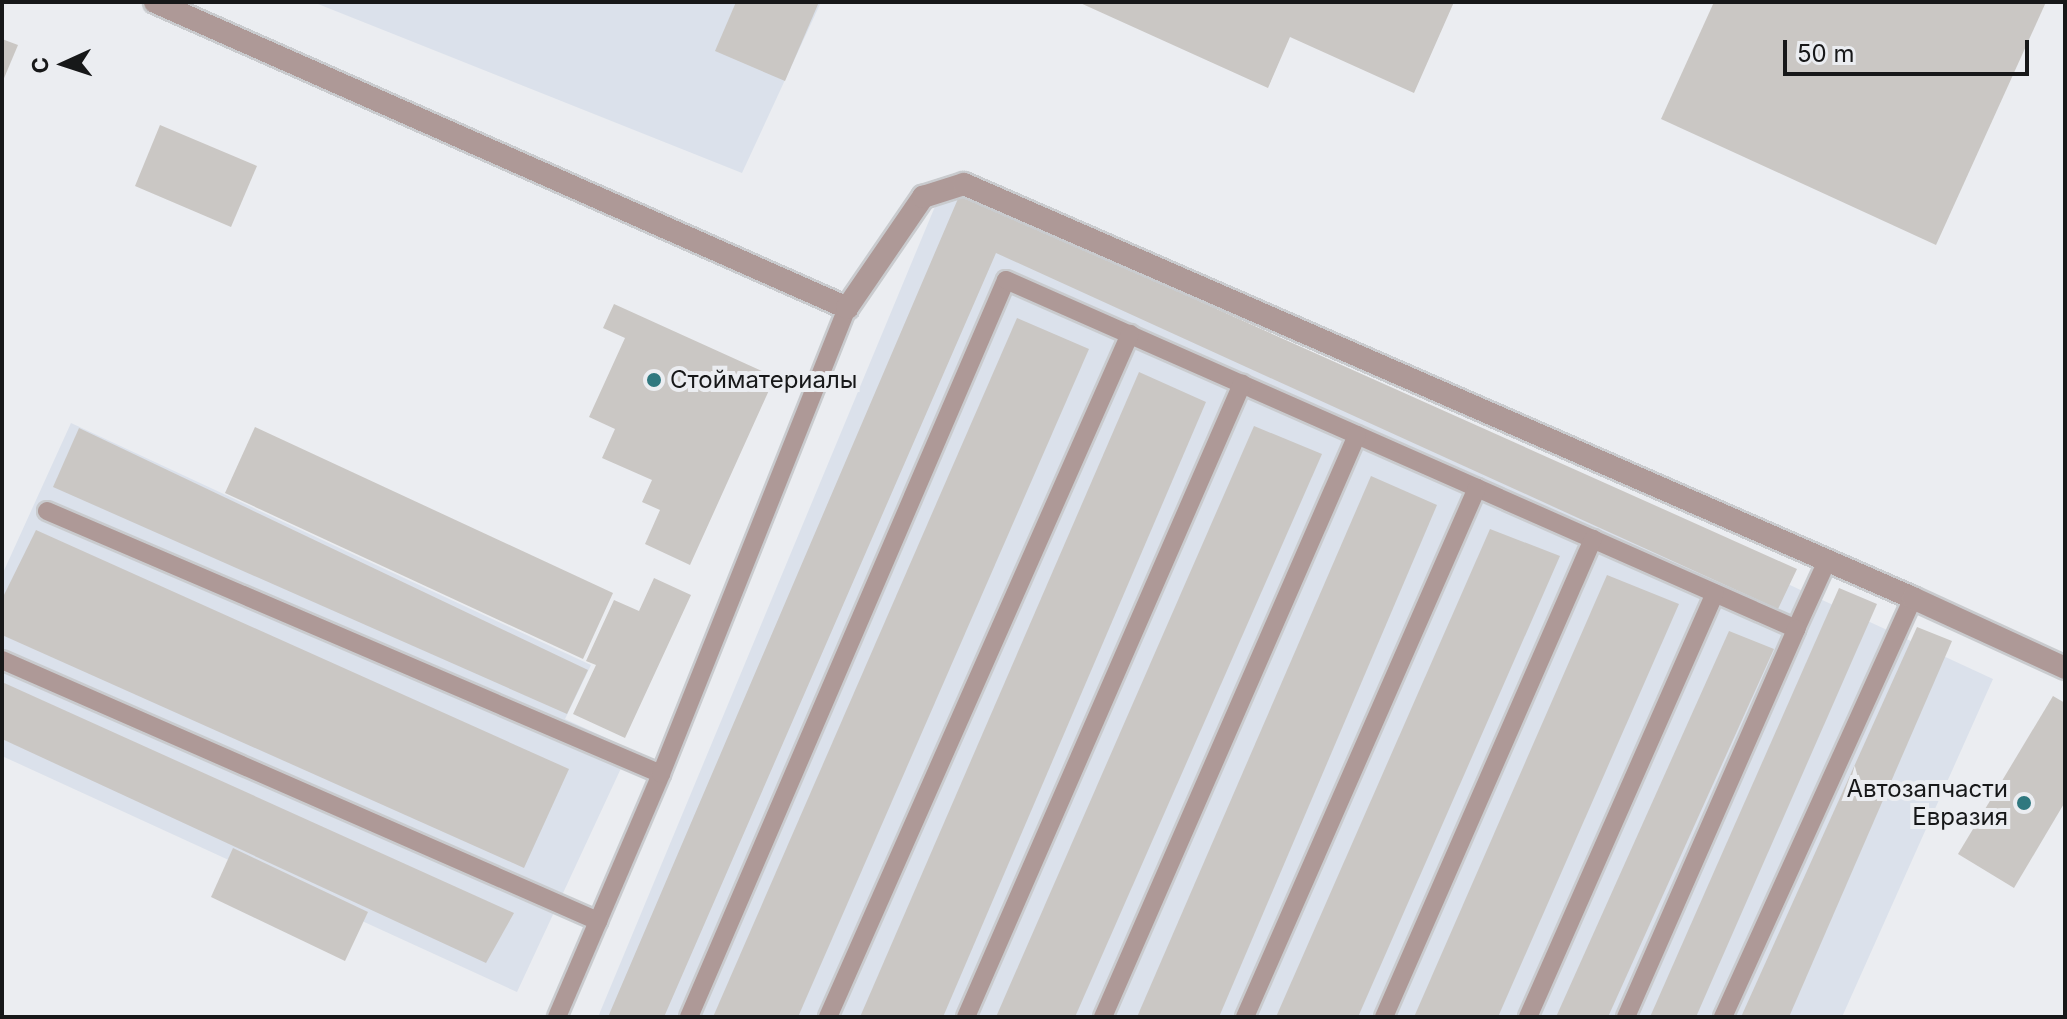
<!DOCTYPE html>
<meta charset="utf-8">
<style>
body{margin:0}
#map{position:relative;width:2067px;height:1019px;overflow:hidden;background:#ebedf1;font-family:Inter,sans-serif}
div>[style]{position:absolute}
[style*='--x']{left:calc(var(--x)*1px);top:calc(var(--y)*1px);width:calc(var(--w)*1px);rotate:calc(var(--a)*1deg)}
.built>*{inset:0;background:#dbe1eb}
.building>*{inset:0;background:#cac7c4}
.roads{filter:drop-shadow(2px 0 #c9cbce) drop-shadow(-2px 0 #c9cbce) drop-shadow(0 2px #c9cbce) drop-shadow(0 -2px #c9cbce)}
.service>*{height:18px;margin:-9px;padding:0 9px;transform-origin:9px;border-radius:9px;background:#ae9997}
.minor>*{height:22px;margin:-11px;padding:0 11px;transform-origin:11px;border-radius:11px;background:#ae9997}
.dots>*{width:22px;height:22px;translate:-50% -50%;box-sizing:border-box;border:4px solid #ebedf1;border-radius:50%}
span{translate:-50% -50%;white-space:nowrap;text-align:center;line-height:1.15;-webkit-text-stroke:8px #ebedf1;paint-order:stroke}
.poi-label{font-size:24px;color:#171819}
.left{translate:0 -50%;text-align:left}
.right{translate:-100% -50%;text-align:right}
.frame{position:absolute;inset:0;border:4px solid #171819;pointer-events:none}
.north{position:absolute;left:24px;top:24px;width:80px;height:80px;-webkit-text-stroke:6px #ebedf1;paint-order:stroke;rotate:267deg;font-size:22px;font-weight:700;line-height:32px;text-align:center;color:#171819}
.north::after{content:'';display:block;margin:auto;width:28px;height:36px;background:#171819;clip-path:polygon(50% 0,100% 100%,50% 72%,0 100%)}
.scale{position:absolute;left:1783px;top:40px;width:246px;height:36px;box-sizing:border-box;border:4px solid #171819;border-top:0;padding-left:10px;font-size:24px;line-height:28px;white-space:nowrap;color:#171819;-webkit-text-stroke:6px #ebedf1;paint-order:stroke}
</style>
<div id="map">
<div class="built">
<i style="clip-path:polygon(313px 2px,821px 2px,742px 173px)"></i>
<i style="clip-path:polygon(941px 192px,1993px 679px,1842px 1017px,598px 1017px)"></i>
<i style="clip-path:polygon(71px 423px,591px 665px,565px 719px,630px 749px,517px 992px,2px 756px,2px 575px)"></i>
</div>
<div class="building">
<i style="clip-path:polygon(736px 2px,819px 2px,785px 81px,715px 51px)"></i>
<i style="clip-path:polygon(1078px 2px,1454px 2px,1414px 93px,1290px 37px,1268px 88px)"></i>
<i style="clip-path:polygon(1714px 2px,2046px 2px,1936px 245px,1661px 119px)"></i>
<i style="clip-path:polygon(2px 39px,18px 45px,2px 83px)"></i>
<i style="clip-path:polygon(160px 125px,257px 166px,231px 227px,135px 186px)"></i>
<i style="clip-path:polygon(960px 194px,1797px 569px,1778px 609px,996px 253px,664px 1017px,608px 1017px)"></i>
<i style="clip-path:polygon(614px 304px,775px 377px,690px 565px,645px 544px,660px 510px,642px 502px,652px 480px,602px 458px,615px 429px,589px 417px,625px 338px,603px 328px)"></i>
<i style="clip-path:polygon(1017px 318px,1089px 349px,798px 1017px,713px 1017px)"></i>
<i style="clip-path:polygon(1139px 372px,1206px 402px,943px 1017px,860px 1017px)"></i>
<i style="clip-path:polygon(1254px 426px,1322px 454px,1075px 1017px,996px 1017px)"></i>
<i style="clip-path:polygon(255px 427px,613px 593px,583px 659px,225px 493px)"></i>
<i style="clip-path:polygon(79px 428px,588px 670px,567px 714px,53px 487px)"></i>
<i style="clip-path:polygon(1371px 476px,1437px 505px,1219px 1017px,1137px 1017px)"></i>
<i style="clip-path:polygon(1490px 529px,1560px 556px,1358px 1017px,1276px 1017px)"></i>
<i style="clip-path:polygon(36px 530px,569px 769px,524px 868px,2px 635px,2px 599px)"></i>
<i style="clip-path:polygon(1607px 575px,1679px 604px,1498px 1017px,1414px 1017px)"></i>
<i style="clip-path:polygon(654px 578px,691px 595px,625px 738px,573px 714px,596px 665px,586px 661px,614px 600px,639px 611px)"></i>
<i style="clip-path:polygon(1839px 588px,1877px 604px,1696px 1017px,1650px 1017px)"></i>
<i style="clip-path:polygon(1917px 627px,1952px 641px,1789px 1017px,1741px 1017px)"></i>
<i style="clip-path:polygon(1729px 631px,1774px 649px,1608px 1017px,1556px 1017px)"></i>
<i style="clip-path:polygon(2px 682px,514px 913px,486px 963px,2px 739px)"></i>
<i style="clip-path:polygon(2053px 696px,2065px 703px,2065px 802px,2014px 888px,1958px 854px)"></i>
<i style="clip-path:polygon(233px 848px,368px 912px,345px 961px,211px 897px)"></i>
</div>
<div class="roads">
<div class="service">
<i style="--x:47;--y:511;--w:668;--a:23.19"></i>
<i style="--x:2;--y:660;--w:651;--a:23.65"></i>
<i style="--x:557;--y:1017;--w:264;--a:-66.8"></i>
<i style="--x:661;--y:774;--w:502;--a:-68.24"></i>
<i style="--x:689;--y:1017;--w:802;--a:-66.73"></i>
<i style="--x:1006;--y:280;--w:864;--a:23.83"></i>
<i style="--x:1796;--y:629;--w:75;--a:-65.5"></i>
<i style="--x:828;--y:1017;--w:747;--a:-66.15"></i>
<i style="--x:966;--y:1017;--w:691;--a:-66.44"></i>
<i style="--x:1103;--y:1017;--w:635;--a:-66.42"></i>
<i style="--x:1245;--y:1017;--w:578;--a:-66.32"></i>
<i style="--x:1384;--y:1017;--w:522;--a:-66.38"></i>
<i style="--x:1528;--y:1017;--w:463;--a:-66.2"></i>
<i style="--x:1626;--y:1017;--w:424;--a:-66.3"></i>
<i style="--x:1723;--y:1017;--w:460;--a:-65.6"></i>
</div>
<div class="minor">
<i style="--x:155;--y:2;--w:757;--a:23.85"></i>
<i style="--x:847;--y:308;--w:135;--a:-55.6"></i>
<i style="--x:923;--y:197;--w:43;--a:-17.6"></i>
<i style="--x:964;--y:184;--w:1035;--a:23.57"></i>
<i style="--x:1913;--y:598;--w:167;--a:24.7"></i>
</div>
</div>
<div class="dots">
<i style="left:654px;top:380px;background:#2f787f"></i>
<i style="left:2024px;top:803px;background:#2f787f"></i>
</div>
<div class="poi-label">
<span class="left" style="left:670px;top:380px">Стойматериалы</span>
<span class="right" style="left:2008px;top:803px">Автозапчасти<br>Евразия</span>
</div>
<div class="frame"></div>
<div class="north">С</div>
<div class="scale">50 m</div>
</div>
